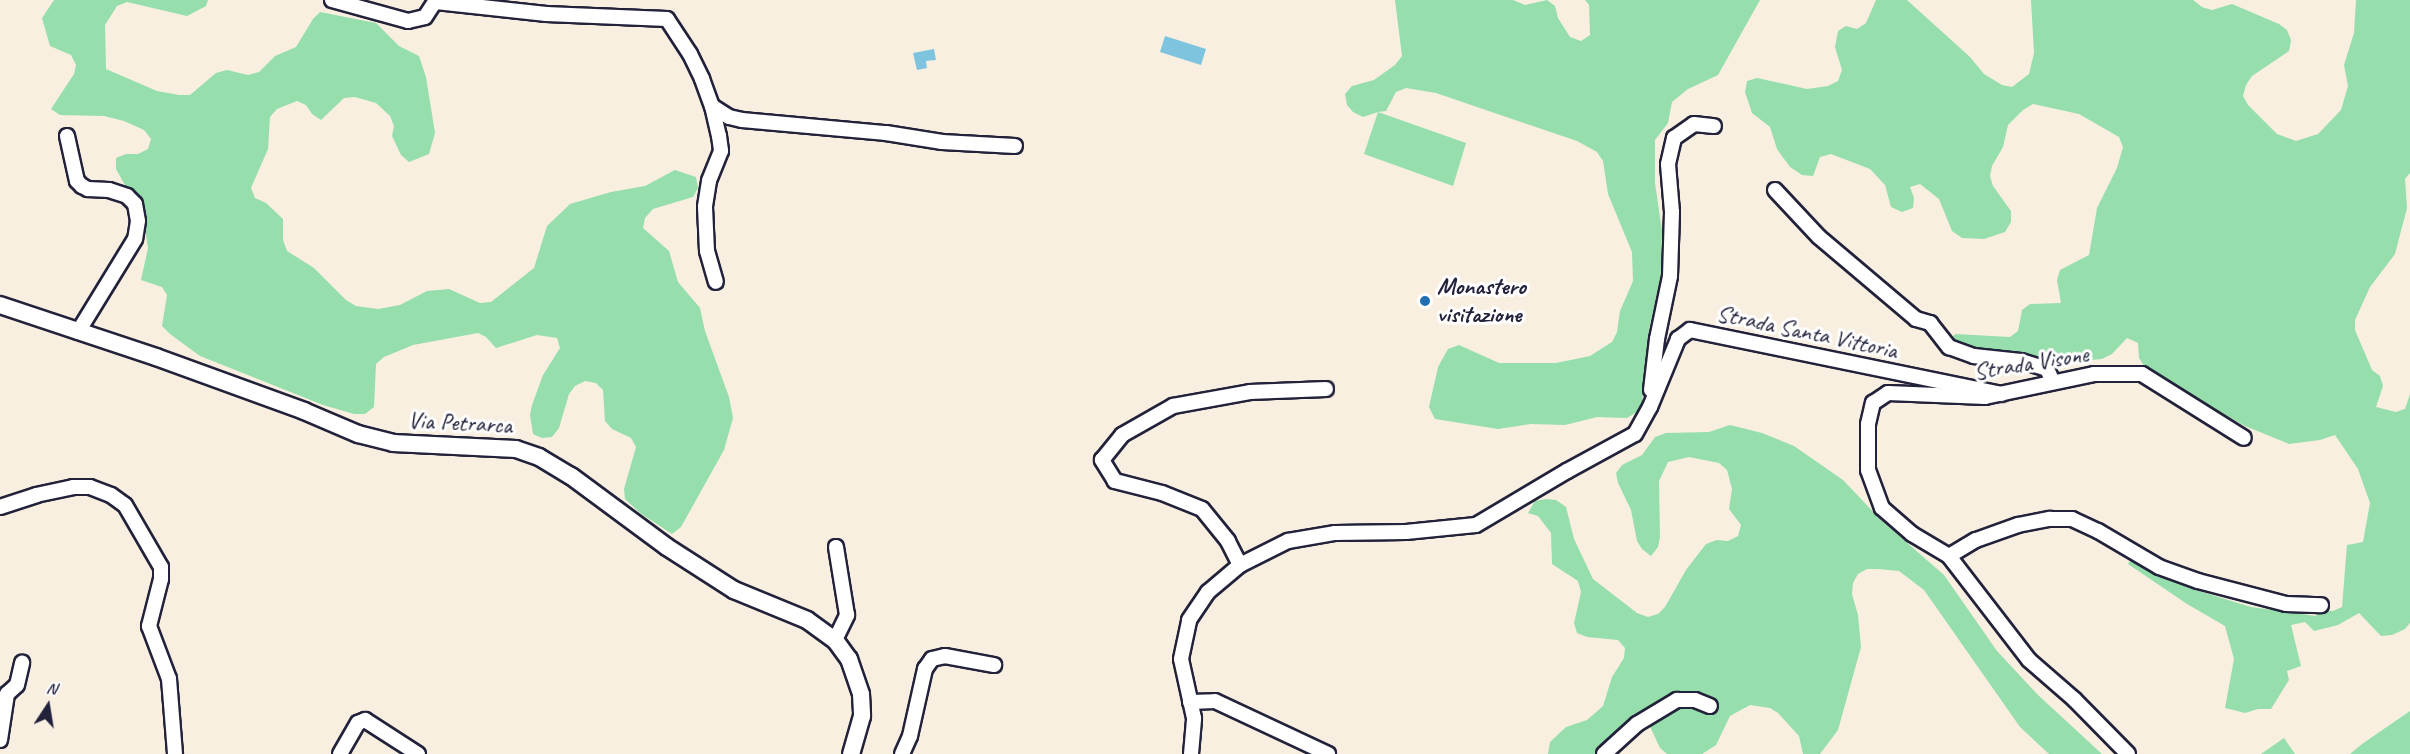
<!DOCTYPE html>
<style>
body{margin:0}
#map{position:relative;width:2410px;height:754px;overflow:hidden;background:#f8efe1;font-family:Caveat,sans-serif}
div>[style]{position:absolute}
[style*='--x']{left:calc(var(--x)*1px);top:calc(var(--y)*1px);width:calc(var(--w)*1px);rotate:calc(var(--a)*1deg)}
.green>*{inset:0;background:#96deac}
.water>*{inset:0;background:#7ec4df}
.roads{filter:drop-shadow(2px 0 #22223b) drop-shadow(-2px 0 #22223b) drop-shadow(0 2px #22223b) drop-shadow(0 -2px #22223b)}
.minor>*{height:14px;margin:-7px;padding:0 7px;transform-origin:7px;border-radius:7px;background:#fff}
.tertiary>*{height:16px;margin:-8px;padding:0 8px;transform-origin:8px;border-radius:8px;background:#fff}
.dots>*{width:16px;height:16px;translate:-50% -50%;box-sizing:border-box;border:3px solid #fff;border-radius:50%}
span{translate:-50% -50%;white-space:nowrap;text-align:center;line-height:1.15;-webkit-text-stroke:6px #fff;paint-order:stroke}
.poi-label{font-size:24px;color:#22223b;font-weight:700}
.left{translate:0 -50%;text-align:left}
.street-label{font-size:24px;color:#22223b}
.north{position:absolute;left:18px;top:676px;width:60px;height:60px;-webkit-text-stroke:4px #fff;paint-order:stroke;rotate:12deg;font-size:16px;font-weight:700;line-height:24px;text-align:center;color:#22223b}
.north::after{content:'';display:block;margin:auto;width:21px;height:27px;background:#22223b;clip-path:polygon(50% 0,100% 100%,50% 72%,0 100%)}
</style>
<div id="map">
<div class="green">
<i style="clip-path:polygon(54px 0,208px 0,206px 6px,187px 16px,127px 2px,117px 6px,105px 25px,106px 69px,157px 91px,179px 95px,190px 95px,216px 73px,227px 70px,248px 75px,259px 72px,275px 56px,296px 47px,313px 19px,320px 12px,376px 23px,399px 46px,419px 56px,426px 77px,435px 133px,429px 154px,409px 162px,401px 155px,392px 136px,394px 126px,390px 116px,376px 103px,355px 97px,344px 98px,321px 120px,312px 114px,306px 105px,297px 101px,277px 109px,270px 117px,268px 149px,251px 188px,255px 198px,266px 203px,283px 219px,283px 240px,287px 251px,314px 268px,346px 300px,356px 306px,378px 309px,400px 305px,427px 291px,449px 289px,480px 303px,491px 302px,534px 268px,547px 226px,570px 204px,611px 192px,645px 186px,675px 170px,696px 177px,698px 188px,693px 197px,653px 209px,645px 218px,643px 228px,669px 251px,678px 282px,700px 308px,705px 331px,729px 397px,733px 418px,724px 450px,681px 527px,672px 534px,640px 513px,625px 499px,624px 489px,636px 447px,631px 438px,612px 429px,605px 421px,603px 390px,596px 383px,585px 381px,575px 386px,569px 394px,559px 428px,552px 437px,542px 438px,533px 434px,530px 415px,532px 405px,543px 375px,560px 348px,557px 338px,537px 335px,496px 348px,486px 337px,478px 333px,413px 345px,384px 357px,376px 364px,374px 407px,365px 414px,354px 414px,323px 405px,200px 356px,170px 334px,162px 326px,167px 295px,162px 287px,141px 280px,148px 248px,145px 228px,147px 218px,143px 198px,126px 187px,116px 169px,116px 158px,126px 154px,138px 154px,148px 149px,151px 139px,144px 130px,124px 121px,104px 116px,60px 115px,51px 109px,74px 74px,76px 65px,71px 55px,50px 46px,42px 18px)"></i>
<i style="clip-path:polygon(1395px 0,1513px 0,1525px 5px,1547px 0,1555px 6px,1558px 18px,1570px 37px,1581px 41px,1590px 35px,1589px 5px,1585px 0,1760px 0,1718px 75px,1688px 89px,1672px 102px,1668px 123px,1655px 140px,1655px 183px,1662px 231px,1661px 276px,1649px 329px,1642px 403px,1637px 412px,1627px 418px,1597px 417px,1565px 425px,1531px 424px,1498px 429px,1435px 419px,1429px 407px,1438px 367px,1448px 349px,1459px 345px,1499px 363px,1556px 363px,1590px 356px,1612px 342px,1617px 332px,1620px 311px,1633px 281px,1632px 252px,1608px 194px,1603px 161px,1597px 152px,1577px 141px,1436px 93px,1406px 88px,1396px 92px,1386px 111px,1378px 112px,1466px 143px,1453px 186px,1364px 154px,1378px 112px,1363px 117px,1353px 112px,1347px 105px,1345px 94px,1352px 86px,1374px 80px,1395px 65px,1402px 56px)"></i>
<i style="clip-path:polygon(1876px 0,1907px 0,1970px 57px,1984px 74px,2002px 85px,2012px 87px,2029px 74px,2034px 53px,2031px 0,2193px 0,2202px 7px,2212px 10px,2232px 4px,2279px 24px,2287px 30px,2291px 40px,2289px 51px,2252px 76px,2246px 85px,2243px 96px,2248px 105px,2277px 134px,2296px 141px,2318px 134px,2341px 110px,2348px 86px,2344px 65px,2354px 33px,2356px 0,2410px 0,2410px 173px,2405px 179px,2407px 208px,2395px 254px,2370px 287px,2355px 320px,2355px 330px,2372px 370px,2380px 376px,2383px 386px,2376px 407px,2396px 412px,2405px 409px,2410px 394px,2410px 623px,2405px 629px,2392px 635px,2381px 636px,2359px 613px,2338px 625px,2314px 631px,2305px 622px,2291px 625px,2301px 666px,2287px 671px,2289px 680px,2271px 709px,2258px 709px,2245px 713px,2225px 708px,2234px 659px,2225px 626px,2187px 604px,2128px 564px,2130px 561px,2199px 591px,2251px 607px,2316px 616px,2318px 611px,2333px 611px,2342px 607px,2347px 545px,2363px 542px,2370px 503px,2358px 469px,2335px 435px,2320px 440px,2289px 444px,2245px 426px,2186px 393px,2146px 369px,2139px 358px,2138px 343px,2127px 338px,2112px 354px,2102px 359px,2069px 362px,2015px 352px,1969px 352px,1950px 342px,1955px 334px,2010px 337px,2018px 331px,2022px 310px,2030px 304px,2061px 303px,2057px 280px,2060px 270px,2089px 255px,2097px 208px,2117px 168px,2123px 147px,2119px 137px,2079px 114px,2033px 104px,2023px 110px,2008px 125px,2003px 147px,1992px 166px,1990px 176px,1993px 186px,2011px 211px,2011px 222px,2005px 232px,1984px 239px,1962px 238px,1952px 231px,1939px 199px,1920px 184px,1910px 187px,1914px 198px,1913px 208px,1902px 212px,1891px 207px,1885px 185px,1870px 169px,1831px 154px,1820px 157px,1813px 176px,1802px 175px,1790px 167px,1777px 149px,1770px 127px,1752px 113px,1745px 92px,1747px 81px,1757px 78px,1807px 89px,1828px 86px,1838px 81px,1842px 70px,1835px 47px,1838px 31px,1846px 26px,1857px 29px,1866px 23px)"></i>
<i style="clip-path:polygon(1730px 425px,1762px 433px,1794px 446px,1843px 480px,1881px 520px,1944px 575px,1997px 651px,2038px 695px,2102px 754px,2049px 754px,2020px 727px,1924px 590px,1899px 571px,1878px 569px,1867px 569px,1858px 574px,1853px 583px,1852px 594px,1858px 615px,1861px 647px,1838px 730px,1820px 754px,1803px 754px,1799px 736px,1778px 713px,1770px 708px,1750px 705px,1730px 716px,1716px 745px,1702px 754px,1667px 754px,1660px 748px,1647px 720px,1599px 754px,1548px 754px,1550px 742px,1566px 727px,1587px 720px,1603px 706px,1612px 677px,1624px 658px,1625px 648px,1618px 640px,1587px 637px,1577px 633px,1574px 623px,1581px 592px,1578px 581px,1552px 564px,1551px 533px,1538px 516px,1528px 513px,1535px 501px,1546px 499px,1556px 500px,1566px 507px,1574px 539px,1593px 579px,1637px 613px,1648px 617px,1658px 614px,1665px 607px,1686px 570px,1706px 544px,1717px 540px,1728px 541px,1738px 536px,1741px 525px,1729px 509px,1732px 489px,1727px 470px,1719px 463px,1689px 457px,1668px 462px,1659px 481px,1660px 537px,1658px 547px,1651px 556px,1642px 549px,1637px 541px,1631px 510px,1618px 483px,1616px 473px,1622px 465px,1642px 455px,1655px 437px,1666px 433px,1709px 432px)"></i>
<i style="clip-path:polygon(2410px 711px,2410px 754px,2350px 754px,2362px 744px)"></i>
<i style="clip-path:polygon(2284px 738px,2295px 754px,2261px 754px)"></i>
</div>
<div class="water">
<i style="clip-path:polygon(1165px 36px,1206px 49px,1201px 65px,1160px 52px)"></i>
<i style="clip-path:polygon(934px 49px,936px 60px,926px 61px,927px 68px,917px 70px,913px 53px)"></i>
</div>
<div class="roads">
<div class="minor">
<i style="--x:332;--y:0;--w:79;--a:15.4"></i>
<i style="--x:408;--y:21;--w:17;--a:-13"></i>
<i style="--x:425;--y:17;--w:20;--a:-57"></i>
<i style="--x:436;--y:2;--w:111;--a:6.2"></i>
<i style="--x:546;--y:14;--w:121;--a:2.4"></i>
<i style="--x:667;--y:19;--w:42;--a:56.7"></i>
<i style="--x:690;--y:54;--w:28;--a:64"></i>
<i style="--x:702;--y:79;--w:29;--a:70"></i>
<i style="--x:712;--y:106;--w:31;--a:77"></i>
<i style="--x:719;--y:136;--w:15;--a:82"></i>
<i style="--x:721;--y:151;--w:32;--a:112"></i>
<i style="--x:709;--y:181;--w:26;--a:99"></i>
<i style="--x:705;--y:207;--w:44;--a:87.4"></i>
<i style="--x:707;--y:251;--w:32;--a:74"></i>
<i style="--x:712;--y:106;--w:20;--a:33"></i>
<i style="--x:729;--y:117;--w:13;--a:13"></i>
<i style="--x:742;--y:120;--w:145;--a:5.2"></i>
<i style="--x:886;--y:133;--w:57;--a:9.1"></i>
<i style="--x:942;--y:142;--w:73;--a:3.1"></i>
<i style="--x:67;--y:136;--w:46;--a:77.5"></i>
<i style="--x:77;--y:181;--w:7;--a:45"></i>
<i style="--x:82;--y:186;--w:7;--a:27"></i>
<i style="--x:88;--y:189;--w:21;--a:3"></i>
<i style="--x:109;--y:190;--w:19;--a:18"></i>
<i style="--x:127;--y:196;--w:11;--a:45"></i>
<i style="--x:135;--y:204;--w:17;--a:80"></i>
<i style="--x:138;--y:221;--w:18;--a:99"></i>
<i style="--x:135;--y:239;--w:109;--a:121.5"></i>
<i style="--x:1775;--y:190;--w:64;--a:46.9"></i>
<i style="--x:1819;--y:237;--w:127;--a:40.2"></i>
<i style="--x:1916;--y:319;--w:15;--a:16"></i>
<i style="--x:1930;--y:323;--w:31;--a:52"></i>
<i style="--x:1949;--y:347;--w:27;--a:20"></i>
<i style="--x:1974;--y:356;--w:47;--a:6.1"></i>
<i style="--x:2021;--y:361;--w:27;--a:17"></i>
<i style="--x:2047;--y:369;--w:14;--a:65"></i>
<i style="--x:1651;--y:390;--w:51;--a:-83.3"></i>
<i style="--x:1657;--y:339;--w:64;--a:-78.3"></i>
<i style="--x:1670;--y:276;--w:64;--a:-88.2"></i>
<i style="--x:1672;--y:212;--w:48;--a:-94.8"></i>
<i style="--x:1668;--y:164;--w:27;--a:-77"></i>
<i style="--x:1674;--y:138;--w:24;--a:-35"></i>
<i style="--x:1694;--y:124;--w:20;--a:6"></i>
<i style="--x:0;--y:507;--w:38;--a:-18"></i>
<i style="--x:36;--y:495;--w:38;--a:-12"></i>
<i style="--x:73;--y:487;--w:17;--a:0"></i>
<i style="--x:90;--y:487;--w:22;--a:21"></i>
<i style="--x:111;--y:495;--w:17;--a:36"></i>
<i style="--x:125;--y:505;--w:72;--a:59.9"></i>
<i style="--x:161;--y:567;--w:12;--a:90"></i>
<i style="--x:161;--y:579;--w:49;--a:104.3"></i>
<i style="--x:149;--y:626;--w:57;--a:69.3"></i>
<i style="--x:169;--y:679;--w:75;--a:85.4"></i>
<i style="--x:1949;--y:556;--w:31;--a:-31"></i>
<i style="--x:1976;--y:540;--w:45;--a:-19.7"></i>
<i style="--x:2018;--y:525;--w:33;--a:-11"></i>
<i style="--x:2050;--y:519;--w:22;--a:0"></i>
<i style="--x:2072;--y:519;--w:29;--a:25"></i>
<i style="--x:2098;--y:531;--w:71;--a:30.5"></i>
<i style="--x:2159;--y:567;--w:41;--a:19.7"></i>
<i style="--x:2198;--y:581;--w:91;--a:14.6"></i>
<i style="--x:2286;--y:604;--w:35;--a:2"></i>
<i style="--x:1240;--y:565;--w:27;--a:-117"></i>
<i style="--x:1228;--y:541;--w:41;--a:-129.1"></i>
<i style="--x:1202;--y:509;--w:43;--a:-158.2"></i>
<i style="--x:1162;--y:493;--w:49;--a:-165.7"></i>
<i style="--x:1115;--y:481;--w:25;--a:-122"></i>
<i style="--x:1102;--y:460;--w:32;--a:-51"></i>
<i style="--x:1122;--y:435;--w:59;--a:-29.6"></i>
<i style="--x:1173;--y:406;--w:78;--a:-10.3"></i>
<i style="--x:1250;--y:392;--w:76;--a:-2.3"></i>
<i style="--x:835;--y:640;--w:28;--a:-64"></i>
<i style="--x:847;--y:615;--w:69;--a:-99.2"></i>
<i style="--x:1190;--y:702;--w:25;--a:-2"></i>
<i style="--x:1215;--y:701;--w:125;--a:25.1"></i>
<i style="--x:0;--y:740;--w:47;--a:-81.3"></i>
<i style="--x:7;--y:694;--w:13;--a:-42"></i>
<i style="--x:17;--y:685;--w:23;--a:-77"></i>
<i style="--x:340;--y:754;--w:36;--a:-60"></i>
<i style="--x:358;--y:723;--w:8;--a:-23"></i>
<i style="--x:365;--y:720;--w:63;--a:32.7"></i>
<i style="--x:902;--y:754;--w:20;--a:-66"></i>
<i style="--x:910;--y:736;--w:69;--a:-77.4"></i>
<i style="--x:925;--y:669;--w:12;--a:-55"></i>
<i style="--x:932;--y:659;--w:13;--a:-13"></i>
<i style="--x:945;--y:656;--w:50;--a:10.4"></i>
<i style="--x:1191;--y:754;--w:36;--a:-85"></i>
<i style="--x:1194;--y:718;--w:60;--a:-102.4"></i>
<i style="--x:1181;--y:659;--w:40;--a:-78"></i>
<i style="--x:1189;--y:620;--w:34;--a:-56"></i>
<i style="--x:1208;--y:592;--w:42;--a:-40.2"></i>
<i style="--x:1240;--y:565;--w:54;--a:-26.6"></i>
<i style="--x:1288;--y:541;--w:48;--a:-9.7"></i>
<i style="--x:1335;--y:533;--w:71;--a:-0.8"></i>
<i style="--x:1406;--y:532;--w:70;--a:-5.7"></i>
<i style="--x:1476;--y:525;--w:106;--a:-30.7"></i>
<i style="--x:1567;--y:471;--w:77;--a:-28.6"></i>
<i style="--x:1635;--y:434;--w:31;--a:-61"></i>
<i style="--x:1650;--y:407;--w:74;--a:-67.6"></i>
<i style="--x:1678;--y:339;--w:15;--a:-37"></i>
<i style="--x:1690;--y:330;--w:318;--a:11.6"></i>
<i style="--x:1604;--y:754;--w:45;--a:-42.3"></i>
<i style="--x:1637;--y:724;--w:47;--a:-31"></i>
<i style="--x:1677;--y:700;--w:18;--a:0"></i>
<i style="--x:1695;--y:700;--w:16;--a:22"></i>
<i style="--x:2128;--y:754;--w:76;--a:-134.5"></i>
<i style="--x:2075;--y:700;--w:61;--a:-139"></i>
<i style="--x:2029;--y:660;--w:131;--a:-127.6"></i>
<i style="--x:1949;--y:556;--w:43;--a:-149.3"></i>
<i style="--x:1912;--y:534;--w:40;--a:-139"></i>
<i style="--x:1882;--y:508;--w:40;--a:-110.2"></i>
<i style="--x:1868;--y:470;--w:46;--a:-90"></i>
<i style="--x:1868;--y:424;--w:22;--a:-77"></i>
<i style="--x:1873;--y:403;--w:18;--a:-34"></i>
<i style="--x:1888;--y:393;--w:97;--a:2.4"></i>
<i style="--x:1985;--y:397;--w:111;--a:-11.9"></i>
<i style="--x:2094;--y:374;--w:48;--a:0"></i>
<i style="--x:2142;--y:374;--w:120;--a:32.1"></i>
</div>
<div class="tertiary">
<i style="--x:0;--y:305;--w:164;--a:18.4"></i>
<i style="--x:156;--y:357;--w:158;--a:20"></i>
<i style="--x:304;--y:411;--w:59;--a:23.1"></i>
<i style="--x:358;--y:434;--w:36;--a:14"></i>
<i style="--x:393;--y:443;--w:123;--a:2.8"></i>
<i style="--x:516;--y:449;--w:24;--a:19"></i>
<i style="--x:539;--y:457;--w:37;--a:31"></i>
<i style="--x:571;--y:476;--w:119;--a:36.5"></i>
<i style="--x:667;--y:547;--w:80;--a:32.7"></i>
<i style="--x:734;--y:590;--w:79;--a:22.3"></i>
<i style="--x:807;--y:620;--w:34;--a:36"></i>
<i style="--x:835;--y:640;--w:24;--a:54"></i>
<i style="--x:849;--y:659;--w:37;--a:71"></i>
<i style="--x:861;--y:694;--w:22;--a:87"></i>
<i style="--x:862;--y:716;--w:40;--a:106"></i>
</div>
</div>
<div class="dots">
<i style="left:1425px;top:301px;background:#1f6fb2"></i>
</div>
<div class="poi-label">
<span class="left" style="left:1437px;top:301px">Monastero<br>visitazione</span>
</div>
<div class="street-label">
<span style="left:1807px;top:332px;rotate:12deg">Strada Santa Vittoria</span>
<span style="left:2031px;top:363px;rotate:-9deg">Strada Visone</span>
<span style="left:460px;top:423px;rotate:3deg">Via Petrarca</span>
</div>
<div class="north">N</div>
</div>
